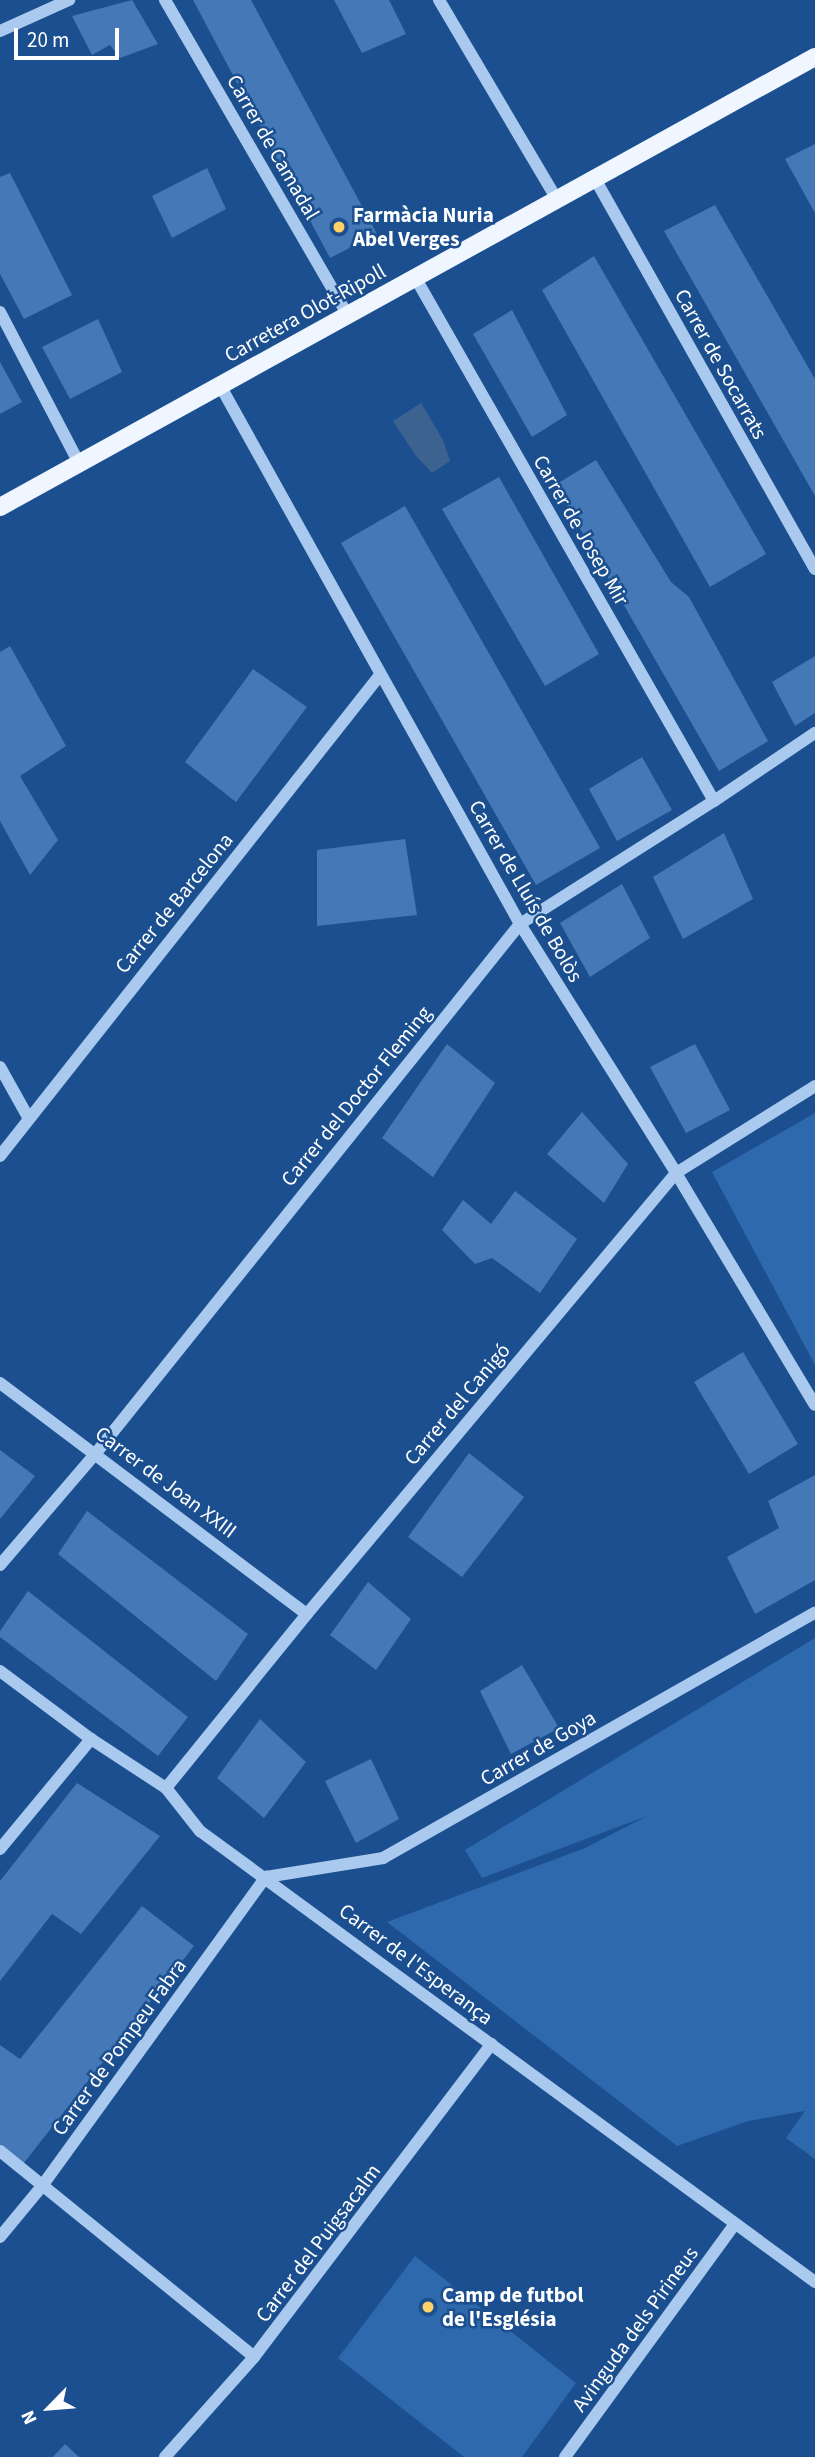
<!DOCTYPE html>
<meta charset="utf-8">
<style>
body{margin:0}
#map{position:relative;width:815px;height:2457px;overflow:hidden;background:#1b4f8f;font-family:"Source Sans 3",sans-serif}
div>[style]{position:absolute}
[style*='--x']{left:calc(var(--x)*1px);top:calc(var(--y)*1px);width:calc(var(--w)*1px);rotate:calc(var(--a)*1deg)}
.green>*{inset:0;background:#2e69ad}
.water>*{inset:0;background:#3c6290}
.building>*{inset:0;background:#4478b7}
.minor>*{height:12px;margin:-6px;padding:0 6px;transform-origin:6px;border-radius:6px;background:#a9c9ee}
.major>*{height:18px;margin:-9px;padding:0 9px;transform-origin:9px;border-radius:9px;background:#f0f6ff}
.dots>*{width:19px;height:19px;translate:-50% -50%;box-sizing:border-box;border:4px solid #1b4f8f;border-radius:50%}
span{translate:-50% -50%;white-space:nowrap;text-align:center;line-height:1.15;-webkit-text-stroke:5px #1b4f8f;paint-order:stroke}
.street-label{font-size:21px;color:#fff}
.poi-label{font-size:21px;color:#fff;font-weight:700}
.left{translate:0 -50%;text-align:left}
.north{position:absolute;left:14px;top:2373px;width:70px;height:70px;-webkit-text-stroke:5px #1b4f8f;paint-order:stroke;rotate:245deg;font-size:19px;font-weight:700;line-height:28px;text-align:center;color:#fff}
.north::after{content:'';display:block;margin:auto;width:24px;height:32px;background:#fff;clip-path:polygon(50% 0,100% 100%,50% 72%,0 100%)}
.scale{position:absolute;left:14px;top:28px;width:105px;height:32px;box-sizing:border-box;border:4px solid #fff;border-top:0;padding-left:9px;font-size:21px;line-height:24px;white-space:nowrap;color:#fff;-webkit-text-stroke:5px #1b4f8f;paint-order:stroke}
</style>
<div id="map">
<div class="green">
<i style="clip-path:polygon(815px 1113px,815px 1365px,712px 1172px)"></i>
<i style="clip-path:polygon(815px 1638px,815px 2159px,786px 2138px,805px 2111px,748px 2121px,677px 2146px,387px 1922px,585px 1848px,647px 1816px,482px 1878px,465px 1850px)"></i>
<i style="clip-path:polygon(415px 2256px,576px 2383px,522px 2457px,464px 2457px,338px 2358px)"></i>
</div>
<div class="water">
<i style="clip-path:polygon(421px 403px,443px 440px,450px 461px,432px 473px,416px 456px,393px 421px)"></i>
</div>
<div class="building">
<i style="clip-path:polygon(132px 0,158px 44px,120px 58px,110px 45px,92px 55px,72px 16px)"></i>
<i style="clip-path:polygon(193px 0,251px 0,377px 234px,330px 258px)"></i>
<i style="clip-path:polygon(334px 0,389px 0,406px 34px,362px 53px)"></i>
<i style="clip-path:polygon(815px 144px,815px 213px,785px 159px)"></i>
<i style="clip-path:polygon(207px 168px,226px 209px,172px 238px,152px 196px)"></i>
<i style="clip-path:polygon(10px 173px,72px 295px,24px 319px,0 274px,0 177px)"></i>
<i style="clip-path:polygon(715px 205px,815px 379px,815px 496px,664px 231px)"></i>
<i style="clip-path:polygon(594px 256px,766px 554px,710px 587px,542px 290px)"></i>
<i style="clip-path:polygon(512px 310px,567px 415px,532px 437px,473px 334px)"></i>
<i style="clip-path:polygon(98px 319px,122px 372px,70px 399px,42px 347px)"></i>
<i style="clip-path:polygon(0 362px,22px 402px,0 414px)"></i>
<i style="clip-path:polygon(596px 460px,671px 582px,689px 597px,768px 741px,719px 771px,555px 485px)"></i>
<i style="clip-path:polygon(499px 477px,599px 654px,545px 686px,442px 509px)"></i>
<i style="clip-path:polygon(405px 506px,600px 848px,536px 885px,341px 543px)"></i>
<i style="clip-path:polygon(10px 646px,66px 746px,20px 776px,58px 840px,30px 875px,0 821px,0 652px)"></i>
<i style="clip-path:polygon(815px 656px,815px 713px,795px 726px,772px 682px)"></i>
<i style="clip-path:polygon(253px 669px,307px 707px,236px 802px,185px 762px)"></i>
<i style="clip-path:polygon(642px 757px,672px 810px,617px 841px,589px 789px)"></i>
<i style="clip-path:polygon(724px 833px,753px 899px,683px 939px,653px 877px)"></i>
<i style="clip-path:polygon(405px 839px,417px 915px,317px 926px,317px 850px)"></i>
<i style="clip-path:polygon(622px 884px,650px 938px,590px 977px,560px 923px)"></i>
<i style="clip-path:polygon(447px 1044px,495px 1083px,433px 1177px,382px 1138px)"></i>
<i style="clip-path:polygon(695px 1044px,730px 1110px,686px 1133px,650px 1067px)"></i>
<i style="clip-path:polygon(582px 1112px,628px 1164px,604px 1203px,547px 1154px)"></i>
<i style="clip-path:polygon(515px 1191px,577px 1239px,540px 1293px,492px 1258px,475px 1264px,442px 1230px,463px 1200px,491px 1224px)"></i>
<i style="clip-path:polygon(743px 1352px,798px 1444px,749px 1474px,694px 1382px)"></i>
<i style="clip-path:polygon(0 1450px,35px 1476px,0 1519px)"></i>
<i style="clip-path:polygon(469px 1453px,524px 1497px,462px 1577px,408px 1537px)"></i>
<i style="clip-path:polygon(815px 1475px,815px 1580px,755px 1614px,727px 1557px,779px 1528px,768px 1501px)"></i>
<i style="clip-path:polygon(87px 1511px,248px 1634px,216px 1681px,58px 1554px)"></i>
<i style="clip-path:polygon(368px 1582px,411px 1619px,376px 1670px,330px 1635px)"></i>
<i style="clip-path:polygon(28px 1591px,188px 1717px,158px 1756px,0 1637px,0 1631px)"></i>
<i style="clip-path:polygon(522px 1665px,559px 1728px,511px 1754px,480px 1691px)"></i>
<i style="clip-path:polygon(260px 1719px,306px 1762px,264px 1818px,217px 1778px)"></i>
<i style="clip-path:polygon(371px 1759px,399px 1819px,356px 1843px,325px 1781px)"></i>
<i style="clip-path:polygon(77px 1783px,160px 1836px,81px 1934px,52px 1914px,0 1981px,0 1881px)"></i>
<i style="clip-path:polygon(142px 1906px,194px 1946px,20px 2168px,0 2151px,0 2045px,20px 2059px)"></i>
<i style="clip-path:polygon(65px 2444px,79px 2457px,53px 2457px)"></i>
</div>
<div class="minor">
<i style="--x:165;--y:0;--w:363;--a:59.9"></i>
<i style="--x:439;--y:0;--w:230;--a:59.4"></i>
<i style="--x:0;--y:31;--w:76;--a:-24.2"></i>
<i style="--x:594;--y:177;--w:450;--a:60.6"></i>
<i style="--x:415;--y:277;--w:603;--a:60.29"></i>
<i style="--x:0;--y:312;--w:170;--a:62.4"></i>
<i style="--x:221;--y:387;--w:615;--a:60.89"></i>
<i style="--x:520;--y:924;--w:294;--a:57.9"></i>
<i style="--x:676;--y:1173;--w:270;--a:59.1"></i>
<i style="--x:0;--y:1067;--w:57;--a:60.8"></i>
<i style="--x:0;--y:1156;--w:613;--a:-51.69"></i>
<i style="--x:0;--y:1383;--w:384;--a:37"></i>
<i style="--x:0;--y:1565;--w:148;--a:-49.4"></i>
<i style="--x:96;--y:1453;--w:678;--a:-51.29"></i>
<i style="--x:520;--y:924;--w:230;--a:-32.4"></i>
<i style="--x:714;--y:801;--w:122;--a:-34"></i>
<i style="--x:0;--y:1671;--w:114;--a:36.8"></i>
<i style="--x:91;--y:1739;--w:90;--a:33.2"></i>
<i style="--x:166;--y:1788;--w:55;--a:51.7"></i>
<i style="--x:200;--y:1831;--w:763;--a:36.25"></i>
<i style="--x:166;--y:1788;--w:224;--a:-51"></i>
<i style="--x:307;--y:1614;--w:575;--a:-50.08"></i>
<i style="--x:676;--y:1173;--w:164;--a:-32"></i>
<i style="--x:0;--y:1849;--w:143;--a:-50.4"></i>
<i style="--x:266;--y:1877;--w:119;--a:-9.2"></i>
<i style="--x:383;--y:1858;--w:497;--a:-29.6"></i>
<i style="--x:0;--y:2151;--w:327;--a:39"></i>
<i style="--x:0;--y:2237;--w:66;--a:-50.5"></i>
<i style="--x:42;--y:2186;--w:382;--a:-54.1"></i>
<i style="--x:165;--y:2457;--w:134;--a:-48.3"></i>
<i style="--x:254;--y:2357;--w:393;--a:-52.8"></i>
<i style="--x:565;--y:2457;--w:288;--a:-53.9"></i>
</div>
<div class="major">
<i style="--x:0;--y:507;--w:931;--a:-28.91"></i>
</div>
<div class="dots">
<i style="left:339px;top:227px;background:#ffd166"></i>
<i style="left:428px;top:2307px;background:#ffd166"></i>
</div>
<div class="street-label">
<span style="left:273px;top:147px;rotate:60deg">Carrer de Camadal</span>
<span style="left:305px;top:313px;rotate:-29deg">Carretera Olot-Ripoll</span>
<span style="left:721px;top:364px;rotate:61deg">Carrer de Socarrats</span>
<span style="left:581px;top:530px;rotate:60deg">Carrer de Josep Mir</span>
<span style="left:526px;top:891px;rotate:60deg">Carrer de Lluís de Bolòs</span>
<span style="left:174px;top:903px;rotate:-51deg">Carrer de Barcelona</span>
<span style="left:356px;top:1096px;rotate:-51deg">Carrer del Doctor Fleming</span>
<span style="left:457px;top:1404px;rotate:-50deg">Carrer del Canigó</span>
<span style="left:166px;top:1482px;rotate:37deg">Carrer de Joan XXIII</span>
<span style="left:538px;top:1748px;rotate:-30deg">Carrer de Goya</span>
<span style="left:416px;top:1964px;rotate:37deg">Carrer de l'Esperança</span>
<span style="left:119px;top:2047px;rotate:-54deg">Carrer de Pompeu Fabra</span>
<span style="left:318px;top:2243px;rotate:-53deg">Carrer del Puigsacalm</span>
<span style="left:635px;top:2329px;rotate:-54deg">Avinguda dels Pirineus</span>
</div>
<div class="poi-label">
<span class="left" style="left:353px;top:227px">Farmàcia Nuria<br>Abel Verges</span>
<span class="left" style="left:442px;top:2307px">Camp de futbol<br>de l'Església</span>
</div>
<div class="north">N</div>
<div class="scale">20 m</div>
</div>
